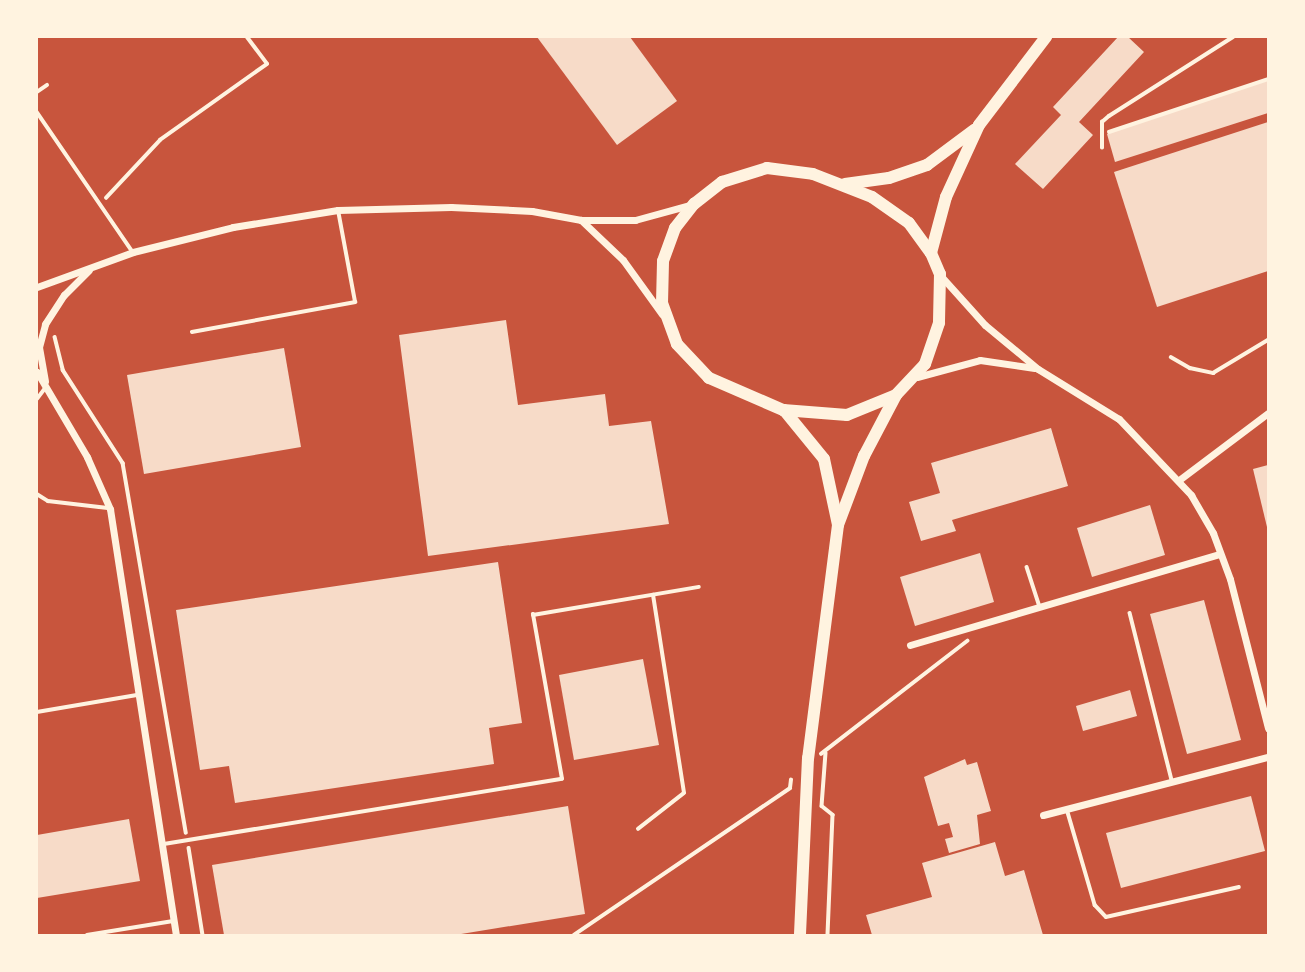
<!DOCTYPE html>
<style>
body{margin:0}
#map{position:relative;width:1305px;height:972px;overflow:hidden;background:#c8553d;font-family:Raleway,sans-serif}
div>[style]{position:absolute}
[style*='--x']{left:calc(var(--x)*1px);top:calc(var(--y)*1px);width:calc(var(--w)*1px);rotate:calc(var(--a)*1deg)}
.building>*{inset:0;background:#f7dbc8}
.path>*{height:3.5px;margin:-1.75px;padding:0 1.75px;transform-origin:1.75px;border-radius:1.75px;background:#fff3e0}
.service>*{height:3.5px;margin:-1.75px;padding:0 1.75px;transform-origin:1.75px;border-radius:1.75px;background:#fff3e0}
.minor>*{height:7px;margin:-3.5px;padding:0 3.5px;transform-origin:3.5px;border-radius:3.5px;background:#fff3e0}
.primary>*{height:12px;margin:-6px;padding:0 6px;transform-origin:6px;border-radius:6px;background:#fff3e0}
span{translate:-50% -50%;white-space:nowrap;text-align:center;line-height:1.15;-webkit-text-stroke:5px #fff3e0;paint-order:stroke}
.frame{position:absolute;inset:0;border:38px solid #fff3e0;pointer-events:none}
</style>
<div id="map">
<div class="building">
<i style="clip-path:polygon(537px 37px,630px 37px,677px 101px,617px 145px)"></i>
<i style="clip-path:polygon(1118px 37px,1128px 37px,1144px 52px,1079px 122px,1093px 135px,1043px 189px,1015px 164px,1061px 115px,1053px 107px)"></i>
<i style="clip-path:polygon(1268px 80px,1268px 113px,1115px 162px,1107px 134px)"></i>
<i style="clip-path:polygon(1268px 122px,1268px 271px,1157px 307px,1114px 172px)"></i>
<i style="clip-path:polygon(506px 320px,518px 405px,605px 394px,609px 426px,651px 421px,669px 524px,428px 556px,399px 335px)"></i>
<i style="clip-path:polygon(284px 348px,301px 447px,144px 474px,127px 375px)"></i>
<i style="clip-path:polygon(1051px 428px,1068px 486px,952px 520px,956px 531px,921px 541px,909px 502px,940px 493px,931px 463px)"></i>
<i style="clip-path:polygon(1268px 465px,1268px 527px,1267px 527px,1253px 469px)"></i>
<i style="clip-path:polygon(1150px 505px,1165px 555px,1092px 577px,1077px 528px)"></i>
<i style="clip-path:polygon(980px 553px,994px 602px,915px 626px,900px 577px)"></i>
<i style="clip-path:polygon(498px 562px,522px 723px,489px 728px,494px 764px,235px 803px,229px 766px,200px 770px,176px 610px)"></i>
<i style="clip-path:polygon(1204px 600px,1241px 740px,1187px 754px,1150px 614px)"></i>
<i style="clip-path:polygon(643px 659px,659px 745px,574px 760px,559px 675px)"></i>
<i style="clip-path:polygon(1130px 690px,1137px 716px,1083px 731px,1076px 706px)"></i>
<i style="clip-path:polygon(965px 759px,967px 765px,977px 762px,991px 811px,977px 815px,980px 844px,949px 853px,945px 839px,953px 837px,949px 823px,938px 826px,924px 777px)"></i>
<i style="clip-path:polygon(1251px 796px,1265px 851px,1121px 888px,1106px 833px)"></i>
<i style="clip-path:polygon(568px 806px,585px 914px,455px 935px,224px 935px,212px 865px)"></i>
<i style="clip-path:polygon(129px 819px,140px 881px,37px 898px,37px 835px)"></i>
<i style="clip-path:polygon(995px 842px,1005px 876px,1024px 870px,1043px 935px,872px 935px,866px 915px,932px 897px,922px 863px)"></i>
</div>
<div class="path">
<i style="--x:37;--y:92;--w:12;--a:-35"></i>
<i style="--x:1109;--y:132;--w:168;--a:-18.4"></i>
<i style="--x:106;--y:198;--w:79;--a:-47"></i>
<i style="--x:160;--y:140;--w:131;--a:-35.4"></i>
<i style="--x:267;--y:64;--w:34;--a:-127"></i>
<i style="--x:55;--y:337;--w:34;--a:76"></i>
<i style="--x:63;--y:370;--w:111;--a:57.2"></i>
<i style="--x:123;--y:463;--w:375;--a:80.3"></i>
<i style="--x:826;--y:753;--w:53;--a:94.3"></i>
<i style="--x:822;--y:806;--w:14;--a:39"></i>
<i style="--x:833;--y:815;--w:120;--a:92.4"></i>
<i style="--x:821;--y:754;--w:185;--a:-37.7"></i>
<i style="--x:189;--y:848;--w:88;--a:80.9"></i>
<i style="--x:574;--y:935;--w:261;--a:-34.2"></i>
<i style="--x:790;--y:788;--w:8;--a:-83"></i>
</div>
<div class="service">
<i style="--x:37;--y:112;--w:168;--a:55.6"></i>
<i style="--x:1102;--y:148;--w:26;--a:-90"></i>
<i style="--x:1102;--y:122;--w:9;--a:-41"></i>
<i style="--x:1109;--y:116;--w:147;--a:-32.5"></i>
<i style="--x:192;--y:332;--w:166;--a:-10.4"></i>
<i style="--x:355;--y:302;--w:94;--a:-100.5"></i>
<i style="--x:1171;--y:357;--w:22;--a:30"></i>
<i style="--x:1190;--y:368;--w:24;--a:12"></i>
<i style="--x:1213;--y:373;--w:64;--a:-31"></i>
<i style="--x:37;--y:399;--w:15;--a:-53"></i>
<i style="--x:37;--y:494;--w:13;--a:32"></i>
<i style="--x:48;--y:501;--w:60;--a:6.7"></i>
<i style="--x:1027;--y:567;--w:40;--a:72"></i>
<i style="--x:1130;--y:613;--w:172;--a:75.9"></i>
<i style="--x:37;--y:712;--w:101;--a:-9.6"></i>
<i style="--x:1067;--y:809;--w:100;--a:73.7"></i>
<i style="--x:1095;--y:905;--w:16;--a:47"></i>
<i style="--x:1106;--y:917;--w:136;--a:-12.7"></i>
<i style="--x:638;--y:829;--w:58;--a:-38"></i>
<i style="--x:684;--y:793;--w:200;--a:-98.9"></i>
<i style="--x:164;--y:844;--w:403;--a:-9.3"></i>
<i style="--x:562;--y:779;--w:167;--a:-100"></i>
<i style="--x:533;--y:615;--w:168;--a:-9.6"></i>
<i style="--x:87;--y:935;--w:87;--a:-9.2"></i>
</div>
<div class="minor">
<i style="--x:581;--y:220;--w:58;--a:43.6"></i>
<i style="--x:623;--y:260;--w:67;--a:54.2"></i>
<i style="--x:940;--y:275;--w:67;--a:48"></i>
<i style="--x:985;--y:325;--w:69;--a:39.7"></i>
<i style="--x:1038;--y:369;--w:95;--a:31.7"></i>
<i style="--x:1119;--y:419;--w:105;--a:46.5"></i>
<i style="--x:1191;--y:495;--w:44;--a:59.9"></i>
<i style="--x:1213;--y:533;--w:49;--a:69.7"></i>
<i style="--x:1230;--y:579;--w:154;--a:75.7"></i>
<i style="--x:37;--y:287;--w:102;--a:-20"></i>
<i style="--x:133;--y:252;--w:103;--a:-14"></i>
<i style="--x:233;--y:227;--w:106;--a:-9.2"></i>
<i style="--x:338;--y:210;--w:113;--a:-1.5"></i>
<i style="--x:451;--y:207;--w:81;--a:2.8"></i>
<i style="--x:532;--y:211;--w:50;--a:10.4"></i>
<i style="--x:581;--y:220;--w:54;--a:0"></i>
<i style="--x:635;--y:220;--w:60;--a:-15.4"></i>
<i style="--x:37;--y:372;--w:99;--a:59.5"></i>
<i style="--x:87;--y:457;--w:57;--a:66.1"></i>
<i style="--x:110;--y:509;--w:431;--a:81.2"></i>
<i style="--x:917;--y:377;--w:65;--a:-15.1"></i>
<i style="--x:980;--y:360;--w:55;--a:8.4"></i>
<i style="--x:45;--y:381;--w:35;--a:-100"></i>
<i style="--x:39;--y:347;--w:24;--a:-75"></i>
<i style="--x:45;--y:324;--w:35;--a:-57"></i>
<i style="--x:64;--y:295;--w:35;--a:-45"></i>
<i style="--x:1179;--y:480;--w:111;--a:-37"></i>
<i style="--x:910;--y:645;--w:323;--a:-16.4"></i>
<i style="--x:1043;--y:815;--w:232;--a:-14.5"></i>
</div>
<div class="primary">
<i style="--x:767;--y:168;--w:46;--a:7.4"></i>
<i style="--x:813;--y:174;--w:63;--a:21.3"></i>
<i style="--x:872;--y:197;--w:45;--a:35.1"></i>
<i style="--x:909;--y:223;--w:37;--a:54"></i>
<i style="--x:931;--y:253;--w:23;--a:67"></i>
<i style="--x:940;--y:274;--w:49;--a:91.2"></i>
<i style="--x:939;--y:323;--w:43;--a:108.9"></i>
<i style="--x:925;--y:364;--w:42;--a:133.1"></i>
<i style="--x:896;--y:395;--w:53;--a:157.8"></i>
<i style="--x:847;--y:415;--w:64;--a:-175.5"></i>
<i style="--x:783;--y:410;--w:81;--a:-156.6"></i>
<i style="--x:709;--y:378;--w:47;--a:-133.3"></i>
<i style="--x:677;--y:344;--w:44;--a:-110.1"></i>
<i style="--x:662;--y:303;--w:42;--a:-88.6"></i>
<i style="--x:663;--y:261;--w:35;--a:-70"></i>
<i style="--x:675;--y:228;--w:31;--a:-52"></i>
<i style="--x:694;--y:204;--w:36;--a:-38"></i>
<i style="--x:722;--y:182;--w:47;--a:-17.3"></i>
<i style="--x:845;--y:184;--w:44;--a:-7.8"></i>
<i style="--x:889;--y:178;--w:40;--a:-18.9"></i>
<i style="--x:927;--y:165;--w:59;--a:-36.7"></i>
<i style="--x:931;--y:253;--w:58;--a:-75"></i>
<i style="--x:946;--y:197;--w:79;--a:-65.4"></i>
<i style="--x:979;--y:125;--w:111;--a:-52.7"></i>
<i style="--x:784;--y:410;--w:63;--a:50.8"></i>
<i style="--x:824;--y:459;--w:67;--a:78"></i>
<i style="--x:838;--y:525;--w:235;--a:97.3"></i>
<i style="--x:808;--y:758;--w:177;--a:92.6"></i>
<i style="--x:838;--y:525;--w:74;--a:-69.4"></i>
<i style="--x:864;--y:456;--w:69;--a:-62.3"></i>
</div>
<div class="frame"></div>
</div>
